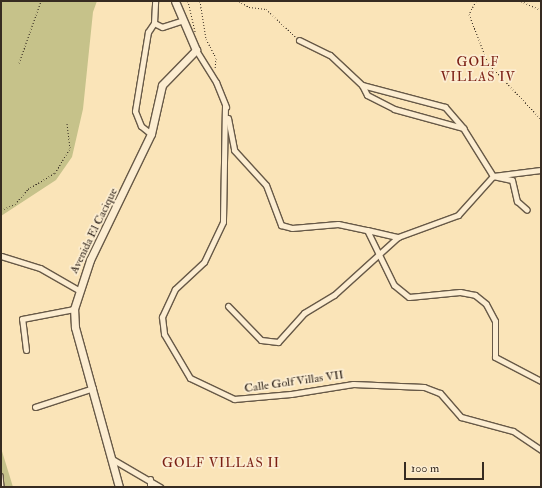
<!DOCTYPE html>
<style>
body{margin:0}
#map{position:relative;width:542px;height:488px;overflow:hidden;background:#fae4b8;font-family:"IM FELL Double Pica",serif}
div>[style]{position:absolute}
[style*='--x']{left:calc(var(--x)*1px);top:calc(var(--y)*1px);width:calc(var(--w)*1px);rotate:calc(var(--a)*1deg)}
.green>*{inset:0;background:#c6c28a}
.path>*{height:1px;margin-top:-0.5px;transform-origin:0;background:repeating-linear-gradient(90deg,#362b21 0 1px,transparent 0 3px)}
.roads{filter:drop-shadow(1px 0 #675947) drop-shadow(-1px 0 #675947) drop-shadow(0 1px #675947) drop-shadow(0 -1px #675947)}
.lane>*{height:2.5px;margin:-1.25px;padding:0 1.25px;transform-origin:1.25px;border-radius:1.25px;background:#fcedd1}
.street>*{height:5px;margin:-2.5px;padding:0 2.5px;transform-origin:2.5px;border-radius:2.5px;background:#fcedd1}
.secondary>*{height:7px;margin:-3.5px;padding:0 3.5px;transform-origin:3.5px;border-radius:3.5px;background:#fcedd1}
span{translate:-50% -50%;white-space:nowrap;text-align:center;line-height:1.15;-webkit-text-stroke:3.5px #fcedd1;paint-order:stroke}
.street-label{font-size:12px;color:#362b21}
.neighbourhood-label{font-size:13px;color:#7a1f14;letter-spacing:1px}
.frame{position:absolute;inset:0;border:2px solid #362b21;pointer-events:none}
.scale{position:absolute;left:404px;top:462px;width:80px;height:18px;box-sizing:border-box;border:2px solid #362b21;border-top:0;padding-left:5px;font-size:12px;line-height:14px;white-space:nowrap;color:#362b21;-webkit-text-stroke:3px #fcedd1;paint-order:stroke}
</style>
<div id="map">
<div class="green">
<i style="clip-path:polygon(1px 1px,97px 1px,93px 12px,83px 109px,72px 157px,56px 180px,1px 216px)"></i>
<i style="clip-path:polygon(1px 448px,13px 487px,1px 487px)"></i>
</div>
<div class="path">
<i style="--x:188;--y:1;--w:32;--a:77"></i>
<i style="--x:200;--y:1;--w:38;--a:81"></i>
<i style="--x:206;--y:39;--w:21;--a:62"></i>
<i style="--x:216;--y:58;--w:11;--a:95"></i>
<i style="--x:239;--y:1;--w:12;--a:31"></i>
<i style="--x:249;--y:7;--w:17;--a:7"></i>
<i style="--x:266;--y:9;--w:40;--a:43"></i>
<i style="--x:476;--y:1;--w:15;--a:118"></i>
<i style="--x:469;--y:14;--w:53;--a:68.8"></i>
<i style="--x:488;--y:63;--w:77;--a:46.6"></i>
<i style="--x:521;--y:1;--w:22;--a:24"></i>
<i style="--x:541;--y:1;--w:1;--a:90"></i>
<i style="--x:19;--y:63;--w:66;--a:-70.5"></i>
<i style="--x:1;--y:210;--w:15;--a:-23"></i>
<i style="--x:15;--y:204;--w:20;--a:-49"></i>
<i style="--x:28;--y:189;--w:31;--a:-31"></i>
<i style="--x:55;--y:173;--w:29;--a:-59"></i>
<i style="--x:70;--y:148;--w:26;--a:-97"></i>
</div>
<div class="roads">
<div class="lane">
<i style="--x:1;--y:475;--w:12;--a:85"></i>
</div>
<div class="street">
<i style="--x:154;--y:23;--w:9;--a:27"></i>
<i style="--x:162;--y:27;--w:20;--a:-18"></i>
<i style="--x:299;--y:40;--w:34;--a:26"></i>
<i style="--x:330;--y:55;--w:44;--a:43.2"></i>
<i style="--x:362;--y:85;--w:86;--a:14.8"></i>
<i style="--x:445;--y:107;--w:28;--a:49"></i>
<i style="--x:463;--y:128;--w:57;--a:58"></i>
<i style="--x:493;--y:176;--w:19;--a:12"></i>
<i style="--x:512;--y:180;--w:22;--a:77"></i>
<i style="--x:517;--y:201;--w:13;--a:42"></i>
<i style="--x:196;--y:50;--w:38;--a:58"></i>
<i style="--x:216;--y:82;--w:27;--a:68"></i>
<i style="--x:362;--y:85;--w:11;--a:63"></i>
<i style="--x:367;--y:95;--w:30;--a:27"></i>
<i style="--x:394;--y:109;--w:72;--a:15.4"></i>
<i style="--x:225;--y:105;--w:117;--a:91"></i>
<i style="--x:223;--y:222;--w:44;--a:115.4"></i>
<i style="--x:204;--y:262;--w:40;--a:137"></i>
<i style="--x:175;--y:289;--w:31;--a:115"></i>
<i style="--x:162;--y:317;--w:17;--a:83"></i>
<i style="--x:164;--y:334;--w:51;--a:59.4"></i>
<i style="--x:190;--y:378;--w:49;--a:25.5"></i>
<i style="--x:234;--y:399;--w:57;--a:-5"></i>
<i style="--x:291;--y:394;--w:63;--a:-9.2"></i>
<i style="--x:353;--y:384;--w:71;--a:2.4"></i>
<i style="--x:424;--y:387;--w:17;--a:21"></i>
<i style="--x:440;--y:393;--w:32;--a:49"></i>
<i style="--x:461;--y:417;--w:54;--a:15.1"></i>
<i style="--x:513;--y:431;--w:34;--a:34"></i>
<i style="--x:228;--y:118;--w:33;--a:79"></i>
<i style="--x:234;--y:150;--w:47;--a:47.6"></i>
<i style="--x:266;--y:185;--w:43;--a:69.4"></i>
<i style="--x:281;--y:225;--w:11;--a:15"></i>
<i style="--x:292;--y:228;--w:46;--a:-5"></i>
<i style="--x:338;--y:224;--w:30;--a:12"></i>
<i style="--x:367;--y:230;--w:61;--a:63.9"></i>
<i style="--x:394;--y:285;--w:19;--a:39"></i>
<i style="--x:409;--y:297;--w:51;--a:-5.6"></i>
<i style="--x:460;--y:292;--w:15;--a:11"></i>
<i style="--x:475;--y:295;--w:14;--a:39"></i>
<i style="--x:486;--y:304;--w:19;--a:62"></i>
<i style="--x:495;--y:321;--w:36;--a:90"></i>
<i style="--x:495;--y:357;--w:52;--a:27.6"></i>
<i style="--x:151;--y:134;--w:13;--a:-141"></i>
<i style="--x:141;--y:126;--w:16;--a:-112"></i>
<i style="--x:135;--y:111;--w:80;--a:-80.7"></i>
<i style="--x:148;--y:32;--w:11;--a:-56"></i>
<i style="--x:154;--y:23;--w:22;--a:-87"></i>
<i style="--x:367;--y:230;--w:32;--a:13"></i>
<i style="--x:1;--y:256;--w:41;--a:17.1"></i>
<i style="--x:40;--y:268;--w:46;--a:29.9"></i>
<i style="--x:228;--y:306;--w:47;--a:45.9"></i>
<i style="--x:261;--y:340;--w:17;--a:7"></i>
<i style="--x:278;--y:342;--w:39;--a:-48"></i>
<i style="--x:304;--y:313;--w:35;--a:-31"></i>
<i style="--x:334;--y:295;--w:86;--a:-42.2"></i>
<i style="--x:398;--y:237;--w:64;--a:-20.1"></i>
<i style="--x:458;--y:215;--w:52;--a:-48.1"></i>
<i style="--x:493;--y:176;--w:48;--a:-7.1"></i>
<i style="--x:26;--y:350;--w:31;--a:-97"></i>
<i style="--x:22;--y:319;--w:53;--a:-10.9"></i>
<i style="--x:35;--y:407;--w:61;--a:-18.1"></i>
<i style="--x:112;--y:459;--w:56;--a:30.3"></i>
<i style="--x:150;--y:487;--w:8;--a:-90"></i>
</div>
<div class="secondary">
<i style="--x:119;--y:487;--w:166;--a:-105.4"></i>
<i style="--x:75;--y:327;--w:18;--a:-93"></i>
<i style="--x:74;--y:309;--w:52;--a:-71.9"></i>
<i style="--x:90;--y:260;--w:140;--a:-64.2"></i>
<i style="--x:151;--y:134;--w:50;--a:-77.3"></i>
<i style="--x:162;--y:85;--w:49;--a:-45.8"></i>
<i style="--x:196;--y:50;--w:53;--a:-113.2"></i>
</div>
</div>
<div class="street-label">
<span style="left:94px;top:231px;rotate:-64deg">Avenida El Cacique</span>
<span style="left:294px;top:382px;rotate:-8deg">Calle Golf Villas VII</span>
</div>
<div class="neighbourhood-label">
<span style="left:478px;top:70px">GOLF<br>VILLAS IV</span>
<span style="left:221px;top:463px">GOLF VILLAS II</span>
</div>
<div class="frame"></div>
<div class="scale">100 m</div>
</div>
